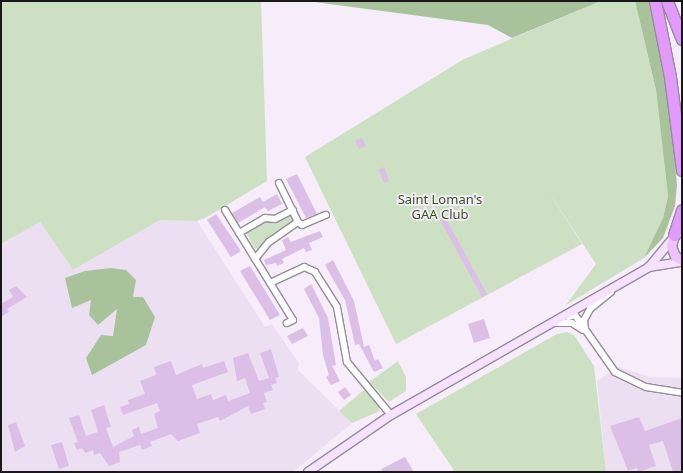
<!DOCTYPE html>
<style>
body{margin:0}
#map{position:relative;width:683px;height:473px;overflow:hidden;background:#f6ecfa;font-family:"Noto Sans",sans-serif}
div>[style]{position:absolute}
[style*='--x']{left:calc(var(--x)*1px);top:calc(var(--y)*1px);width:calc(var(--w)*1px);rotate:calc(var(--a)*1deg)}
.built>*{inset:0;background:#eddff2}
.green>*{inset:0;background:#cde0c3}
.forest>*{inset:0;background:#a8c39b}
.building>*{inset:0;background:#dcbfe7}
.roads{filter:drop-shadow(1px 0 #958d99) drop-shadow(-1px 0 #958d99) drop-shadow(0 1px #958d99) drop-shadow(0 -1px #958d99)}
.street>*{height:6px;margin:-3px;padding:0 3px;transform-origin:3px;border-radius:3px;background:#fff}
.secondary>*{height:8px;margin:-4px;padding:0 4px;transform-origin:4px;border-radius:4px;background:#f6e1fe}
.primary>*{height:9px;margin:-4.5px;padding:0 4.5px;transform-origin:4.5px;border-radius:4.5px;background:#eec2fe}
.highway>*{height:11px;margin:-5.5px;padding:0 5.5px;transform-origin:5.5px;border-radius:5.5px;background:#e29afd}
span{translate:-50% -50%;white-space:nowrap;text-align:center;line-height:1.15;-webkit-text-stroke:3.5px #f6ecfa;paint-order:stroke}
.park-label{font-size:13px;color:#34571e}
.frame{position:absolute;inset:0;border:2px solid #1a171b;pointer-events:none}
</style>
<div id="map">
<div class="built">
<i style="clip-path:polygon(160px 220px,197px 221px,265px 327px,272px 324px,299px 363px,298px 370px,352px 423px,293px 472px,1px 472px,1px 244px,40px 222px,73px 270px)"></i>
<i style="clip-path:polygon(618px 367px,650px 377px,682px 378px,682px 472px,606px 472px,597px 381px)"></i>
</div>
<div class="green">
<i style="clip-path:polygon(1px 1px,261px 1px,267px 181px,207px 217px,197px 221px,160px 220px,73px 270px,40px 222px,1px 244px)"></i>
<i style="clip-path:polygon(601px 1px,635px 1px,656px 90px,668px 196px,663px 218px,644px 258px,566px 305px,596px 264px,545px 186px,582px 244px,396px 344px,305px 157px,464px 59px)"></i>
<i style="clip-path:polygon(289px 214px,292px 214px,295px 223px,278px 231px,258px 249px,254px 248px,246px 232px,265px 221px)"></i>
<i style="clip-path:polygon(567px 332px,574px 335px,594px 366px,606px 472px,455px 472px,416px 414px,557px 334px)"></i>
<i style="clip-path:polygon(398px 361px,406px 377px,406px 391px,389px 402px,369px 382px)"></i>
<i style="clip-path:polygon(364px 390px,376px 401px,380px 411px,352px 423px,339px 411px)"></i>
</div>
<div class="forest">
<i style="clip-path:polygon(307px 1px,601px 1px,512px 38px,488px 25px)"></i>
<i style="clip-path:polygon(635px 1px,649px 1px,656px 20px,670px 110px,677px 185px,675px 206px,663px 238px,644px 258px,663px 218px,668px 196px,656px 90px)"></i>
<i style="clip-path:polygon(111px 268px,126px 270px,136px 280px,133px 297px,143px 297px,155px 317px,146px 345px,92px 375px,86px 358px,101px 335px,113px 336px,117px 309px,98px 325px,89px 315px,91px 300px,72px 308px,65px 278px,85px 271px)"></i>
</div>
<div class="building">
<i style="clip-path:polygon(362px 138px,366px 146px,359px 149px,355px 141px)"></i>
<i style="clip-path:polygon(384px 167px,389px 181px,384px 183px,378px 170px)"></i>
<i style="clip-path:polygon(297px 174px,317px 214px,306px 218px,286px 179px)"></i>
<i style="clip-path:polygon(277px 194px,282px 204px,268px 211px,265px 207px,238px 223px,232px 213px,260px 197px,263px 202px)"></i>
<i style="clip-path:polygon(216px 214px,241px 251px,231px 257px,207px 220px)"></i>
<i style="clip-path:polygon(445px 217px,487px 294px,482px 297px,440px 220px)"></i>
<i style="clip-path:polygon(320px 231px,323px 237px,309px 243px,312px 250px,306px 252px,304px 248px,282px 259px,284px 263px,277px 266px,276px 263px,266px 265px,264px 260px,286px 250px,282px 240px,288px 237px,291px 242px)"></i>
<i style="clip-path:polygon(333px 260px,354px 301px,364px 347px,369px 345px,375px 361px,378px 359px,383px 368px,374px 372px,359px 344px,355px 345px,345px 300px,325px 265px)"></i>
<i style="clip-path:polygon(250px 266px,280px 315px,270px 320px,240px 271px)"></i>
<i style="clip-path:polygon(311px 284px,328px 318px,336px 365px,332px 366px,340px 381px,331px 385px,326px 377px,329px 375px,323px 355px,319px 318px,304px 289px)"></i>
<i style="clip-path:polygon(16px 286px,27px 297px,7px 309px,9px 312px,1px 317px,1px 304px,13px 297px,9px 290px)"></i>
<i style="clip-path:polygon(484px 319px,490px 338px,474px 343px,468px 324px)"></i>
<i style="clip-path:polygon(303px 328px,308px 336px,292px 344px,287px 336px)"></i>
<i style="clip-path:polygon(271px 349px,279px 377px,275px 378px,277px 383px,271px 385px,273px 390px,264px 393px,267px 402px,263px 403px,265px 409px,251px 414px,248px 406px,220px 421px,218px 417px,197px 424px,200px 433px,178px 441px,171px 434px,150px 442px,152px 446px,142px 450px,140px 445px,119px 452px,120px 462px,109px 466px,100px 453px,94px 455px,93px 450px,85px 453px,82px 448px,77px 450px,74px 443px,78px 442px,69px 418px,79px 415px,86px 436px,98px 432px,91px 410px,104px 405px,111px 427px,106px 428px,113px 447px,134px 436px,132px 430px,139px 427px,141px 434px,158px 428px,154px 414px,160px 411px,157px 403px,123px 415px,120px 407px,129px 404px,128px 400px,145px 394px,140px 381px,156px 375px,154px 367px,171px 361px,176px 375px,202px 364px,203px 368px,224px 361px,228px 372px,192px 385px,197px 399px,211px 394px,213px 400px,226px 395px,228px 401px,250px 393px,245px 378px,237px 381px,233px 358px,248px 353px,259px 381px,269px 378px,260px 353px)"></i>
<i style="clip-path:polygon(345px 387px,351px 395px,344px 400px,338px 392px)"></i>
<i style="clip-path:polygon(639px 417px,645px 431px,682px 418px,682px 472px,673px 472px,663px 441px,649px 445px,656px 466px,638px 472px,637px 468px,628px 471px,610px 426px)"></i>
<i style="clip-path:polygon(16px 422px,25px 446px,15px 452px,8px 425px)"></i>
<i style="clip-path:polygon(62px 442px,69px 466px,59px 469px,51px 445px)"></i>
<i style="clip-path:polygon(405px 457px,414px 472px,383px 472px,381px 469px)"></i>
</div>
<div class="roads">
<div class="street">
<i style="--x:279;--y:183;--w:43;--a:64"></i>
<i style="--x:225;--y:210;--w:129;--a:58.3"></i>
<i style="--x:293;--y:320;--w:7;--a:153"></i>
<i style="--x:239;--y:233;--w:30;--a:-30"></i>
<i style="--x:265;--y:218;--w:10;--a:6"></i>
<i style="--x:275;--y:219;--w:20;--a:-27"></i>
<i style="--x:255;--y:259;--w:22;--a:-51"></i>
<i style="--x:269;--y:242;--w:35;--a:-35"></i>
<i style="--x:298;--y:222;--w:5;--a:37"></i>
<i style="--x:302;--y:225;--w:26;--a:-23"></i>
<i style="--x:270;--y:283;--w:38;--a:-25"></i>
<i style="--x:304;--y:267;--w:12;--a:24"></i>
<i style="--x:315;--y:272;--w:41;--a:57.8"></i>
<i style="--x:337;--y:307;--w:56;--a:79.7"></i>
<i style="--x:347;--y:362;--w:69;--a:50.3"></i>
<i style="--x:568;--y:317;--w:7;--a:-16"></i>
<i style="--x:575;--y:315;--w:70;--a:54.9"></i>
<i style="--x:615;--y:372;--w:34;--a:26"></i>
<i style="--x:646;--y:387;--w:36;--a:9"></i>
<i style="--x:554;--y:323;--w:18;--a:0"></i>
<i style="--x:572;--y:323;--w:13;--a:32"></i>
<i style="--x:585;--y:329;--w:9;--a:-96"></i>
<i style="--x:584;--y:320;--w:13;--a:-61"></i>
<i style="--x:590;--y:309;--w:27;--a:-39"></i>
</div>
<div class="secondary">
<i style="--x:649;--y:267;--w:33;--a:-9"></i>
<i style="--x:308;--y:472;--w:101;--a:-34.5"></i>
<i style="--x:391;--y:415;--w:297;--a:-29.8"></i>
<i style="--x:649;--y:267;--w:35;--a:-50"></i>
</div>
<div class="primary">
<i style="--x:682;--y:229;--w:10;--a:143"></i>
<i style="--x:674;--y:235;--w:11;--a:105"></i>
<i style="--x:671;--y:246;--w:11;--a:68"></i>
<i style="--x:675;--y:256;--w:8;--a:30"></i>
</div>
<div class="highway">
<i style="--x:655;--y:1;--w:77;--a:78.8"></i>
<i style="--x:670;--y:77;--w:94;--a:82.6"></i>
<i style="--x:667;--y:1;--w:41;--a:68.5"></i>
<i style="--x:674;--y:235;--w:26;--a:-72"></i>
</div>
</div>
<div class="park-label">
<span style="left:440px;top:207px">Saint Loman's<br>GAA Club</span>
</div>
<div class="frame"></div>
</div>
